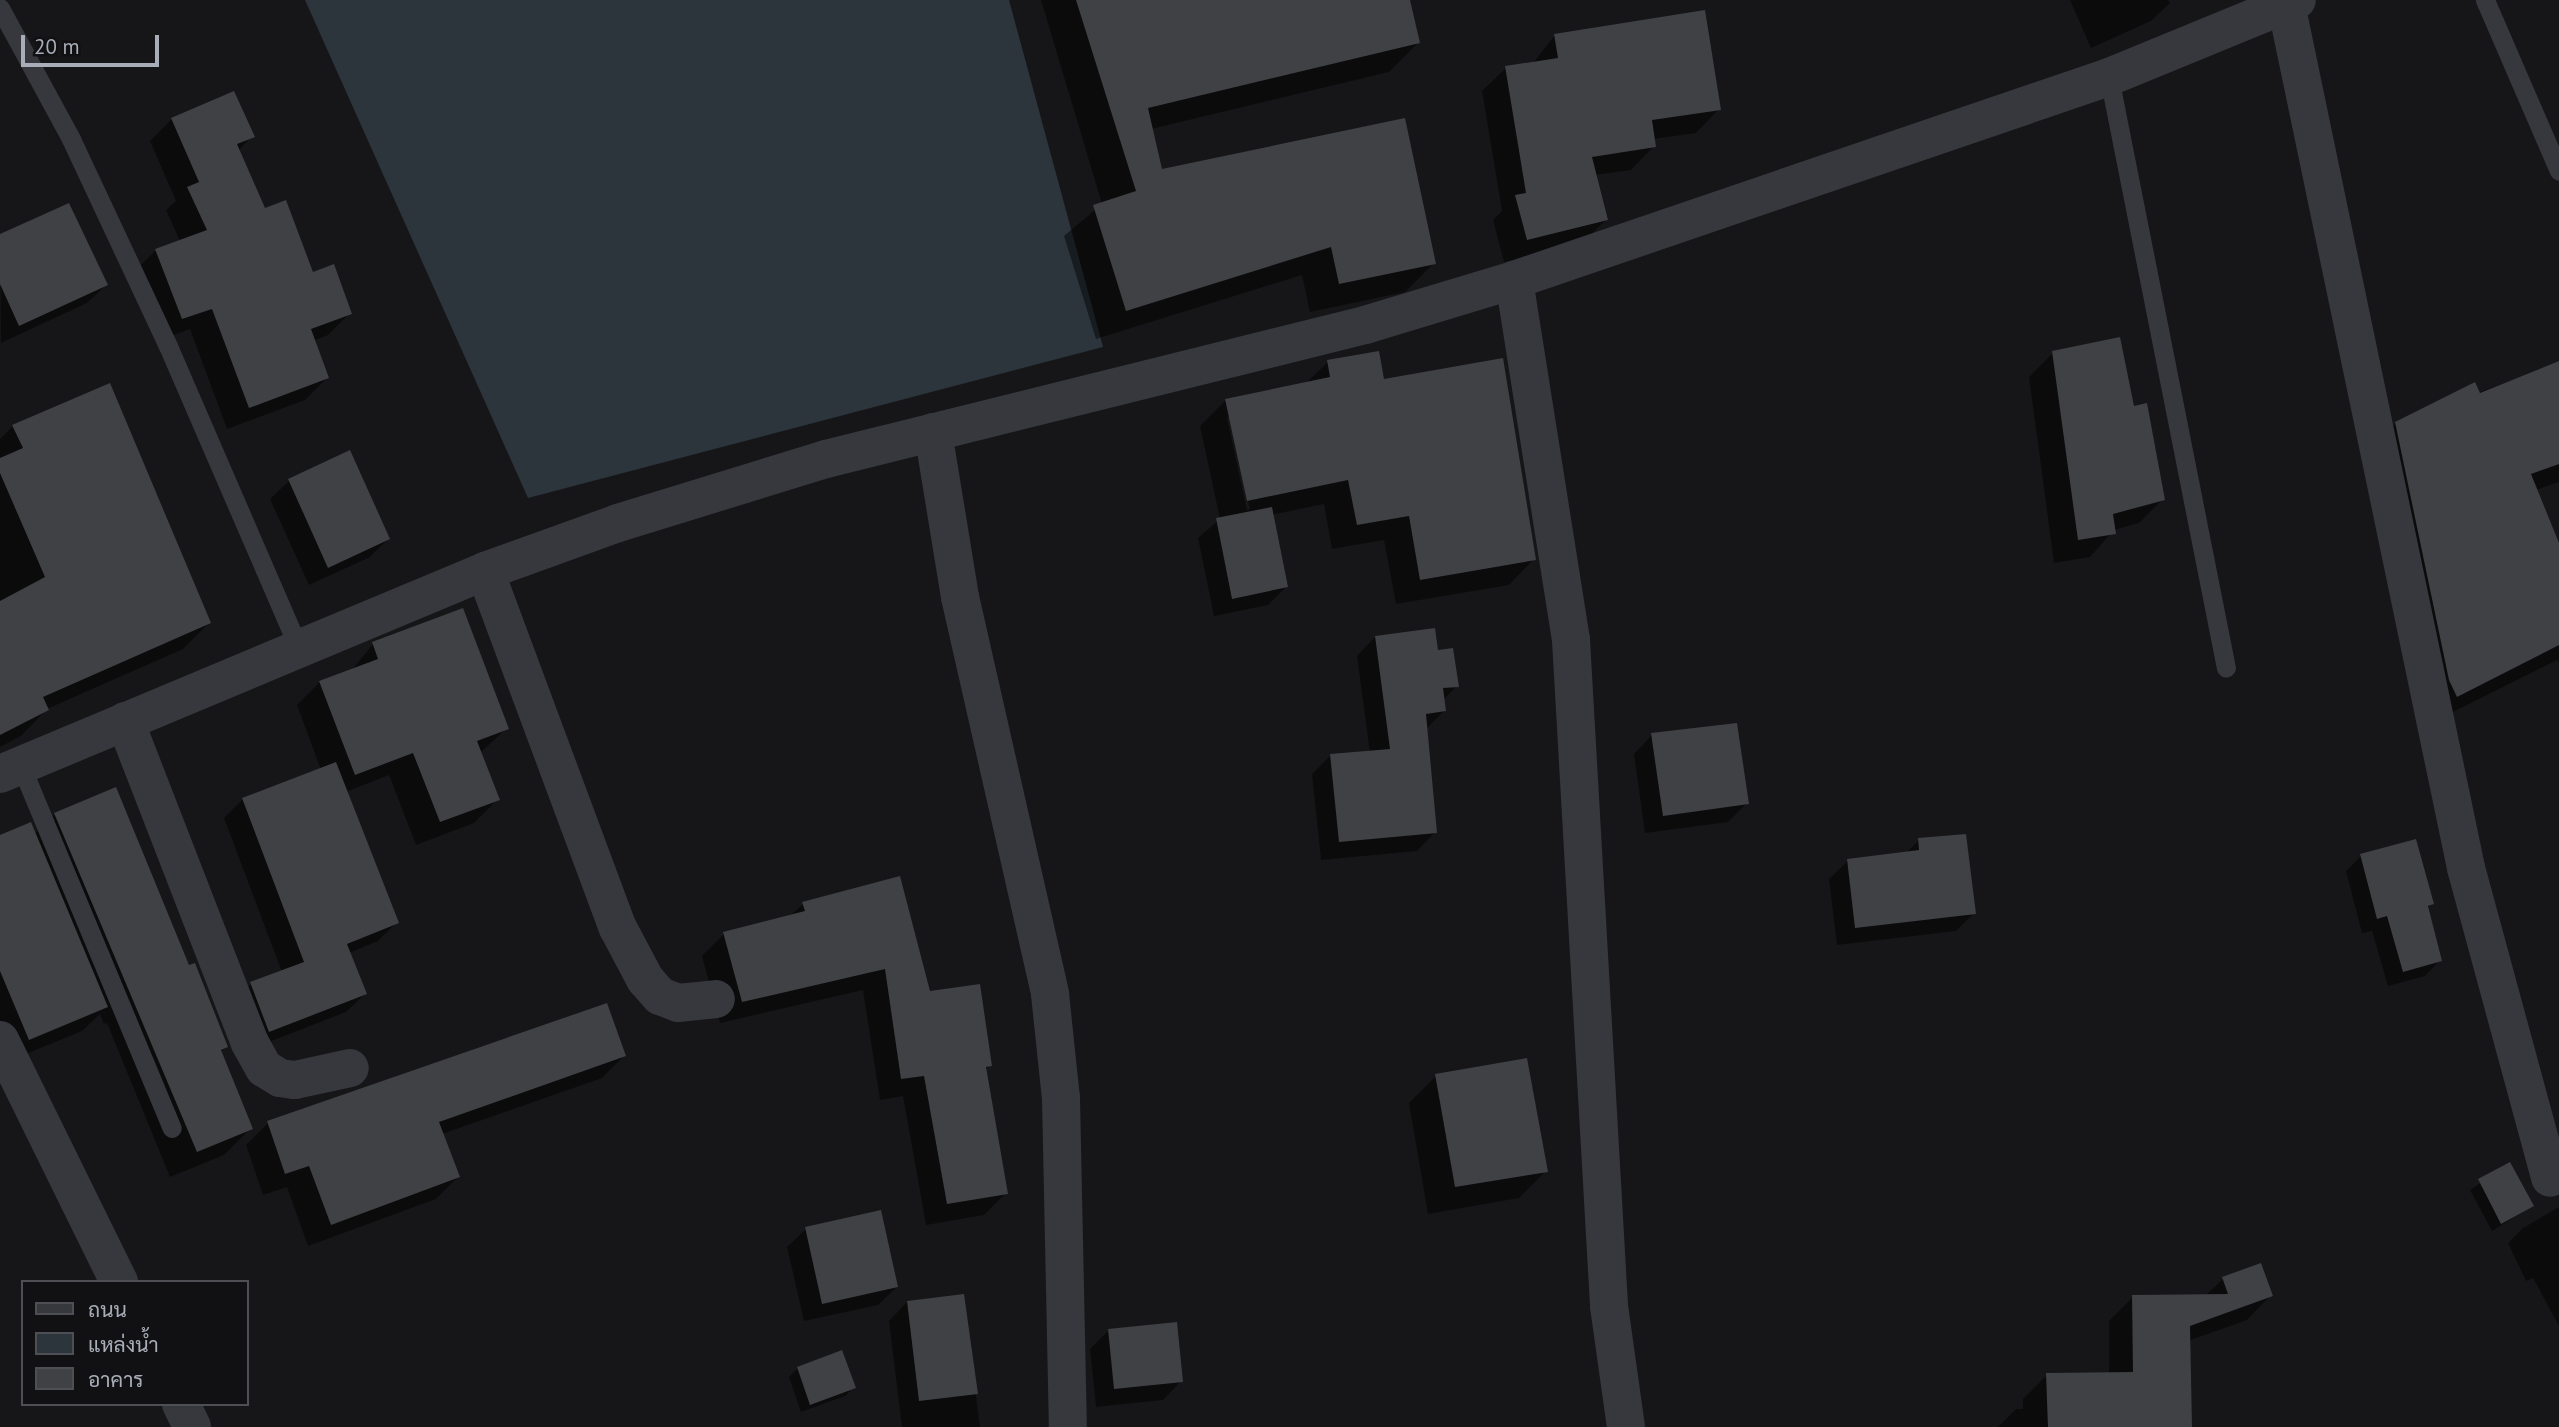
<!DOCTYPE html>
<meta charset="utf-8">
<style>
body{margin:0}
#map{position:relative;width:2559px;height:1427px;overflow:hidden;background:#161618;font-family:"PT Sans",Sarabun,sans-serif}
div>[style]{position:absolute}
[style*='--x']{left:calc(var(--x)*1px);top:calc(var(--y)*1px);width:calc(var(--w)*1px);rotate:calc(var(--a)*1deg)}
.water>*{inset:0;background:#2c353c}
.shadow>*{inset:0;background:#0007}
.building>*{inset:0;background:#404145}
.service>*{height:19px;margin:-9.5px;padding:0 9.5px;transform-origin:9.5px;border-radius:9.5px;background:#37383d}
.minor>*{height:38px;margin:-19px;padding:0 19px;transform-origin:19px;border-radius:19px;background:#37383d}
.tertiary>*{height:38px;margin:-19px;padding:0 19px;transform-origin:19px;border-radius:19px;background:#37383d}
span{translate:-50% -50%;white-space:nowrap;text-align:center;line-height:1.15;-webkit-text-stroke:6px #111113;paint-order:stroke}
.legend{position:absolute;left:21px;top:1280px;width:228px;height:126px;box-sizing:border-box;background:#111113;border:2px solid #4d4f55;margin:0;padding:9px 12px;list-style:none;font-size:21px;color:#a8adb8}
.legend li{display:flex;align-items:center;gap:14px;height:35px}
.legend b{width:35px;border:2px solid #4d4f55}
.scale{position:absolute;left:21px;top:35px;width:138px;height:32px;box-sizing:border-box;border:4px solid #a8adb8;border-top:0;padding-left:9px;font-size:21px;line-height:24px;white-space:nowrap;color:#a8adb8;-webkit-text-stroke:5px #111113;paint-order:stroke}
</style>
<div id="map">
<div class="water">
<i style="clip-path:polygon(305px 0,1009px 0,1103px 347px,528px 498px)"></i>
</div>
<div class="shadow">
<i style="clip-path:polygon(1041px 0,1408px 0,1418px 43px,1389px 72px,1151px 129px,1161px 171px,1434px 263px,1405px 292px,1310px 312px,1302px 275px,1096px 339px,1064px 236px,1102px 204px)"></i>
<i style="clip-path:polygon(2070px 0,2168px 0,2170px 3px,2151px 21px,2091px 48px)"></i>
<i style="clip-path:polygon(1555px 35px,1719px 109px,1696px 133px,1653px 139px,1654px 146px,1631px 170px,1595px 175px,1606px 220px,1582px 243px,1504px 262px,1493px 220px,1502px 211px,1482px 91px,1506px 68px,1533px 63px)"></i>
<i style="clip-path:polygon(172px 119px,252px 136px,238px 151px,264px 210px,312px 274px,350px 313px,328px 335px,313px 341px,327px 378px,305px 400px,227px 429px,190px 329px,160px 340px,134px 272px,156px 250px,180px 241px,166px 210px,176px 201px,150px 141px)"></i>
<i style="clip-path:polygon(0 236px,106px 285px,87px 303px,1px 343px)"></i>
<i style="clip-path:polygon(2053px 353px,2133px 408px,2163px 499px,2139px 523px,2114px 530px,2090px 557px,2054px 563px,2029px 377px)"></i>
<i style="clip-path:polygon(evenodd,1328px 362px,1382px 381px,1534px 559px,1509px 585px,1396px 604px,1384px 540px,1332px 549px,1324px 504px,1271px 515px,1286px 587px,1268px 605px,1214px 616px,1198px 538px,1220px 519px,1200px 426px,1225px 401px,1305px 384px,1328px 362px,1227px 417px,1230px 417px,1250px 509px,1247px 510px,1227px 417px)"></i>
<i style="clip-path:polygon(2559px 363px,2559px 482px,2536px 490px,2559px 548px,2559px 663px,2557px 660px,2427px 725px,2367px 453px,2396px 423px)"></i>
<i style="clip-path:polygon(13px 426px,209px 623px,183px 649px,47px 709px,21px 736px,0 747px,0 439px)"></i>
<i style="clip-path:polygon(349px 453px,388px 539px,370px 557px,309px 585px,270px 499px,289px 481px)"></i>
<i style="clip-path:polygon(462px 610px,507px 728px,480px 753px,498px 799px,474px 823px,416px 845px,389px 775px,346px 792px,396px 923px,378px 941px,349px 953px,365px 994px,346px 1012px,251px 1049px,233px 1002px,251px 984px,282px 972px,224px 818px,243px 799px,321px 770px,297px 705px,320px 682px,351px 671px,373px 644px)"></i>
<i style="clip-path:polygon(1375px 637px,1436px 652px,1457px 686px,1443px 700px,1444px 711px,1426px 729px,1435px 832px,1417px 851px,1321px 860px,1312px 774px,1330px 756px,1370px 753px,1357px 656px)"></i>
<i style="clip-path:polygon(1652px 735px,1747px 803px,1728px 822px,1645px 833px,1634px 754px)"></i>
<i style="clip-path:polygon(55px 814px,188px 967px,226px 1047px,220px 1053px,251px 1128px,224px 1155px,170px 1177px,107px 1023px,104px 1024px,100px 1014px,82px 1031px,4px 1063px,0 1052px,0 836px,34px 834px)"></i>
<i style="clip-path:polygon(1919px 840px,1974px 913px,1956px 931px,1837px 945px,1829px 879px,1848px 861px,1906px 853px)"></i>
<i style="clip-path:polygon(2361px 856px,2433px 903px,2427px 909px,2440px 960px,2425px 976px,2388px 986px,2372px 931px,2362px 933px,2346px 871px)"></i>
<i style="clip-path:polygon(803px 904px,929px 993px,990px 1065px,985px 1070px,1006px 1193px,984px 1215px,926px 1225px,903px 1096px,880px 1100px,863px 990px,720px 1023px,702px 956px,724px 934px,790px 916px)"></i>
<i style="clip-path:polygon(624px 1056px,602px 1078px,442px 1134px,458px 1177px,436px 1199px,308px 1246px,287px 1187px,263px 1195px,246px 1145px,268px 1123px)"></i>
<i style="clip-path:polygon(1436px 1076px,1546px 1171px,1519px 1198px,1428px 1214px,1409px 1103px)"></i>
<i style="clip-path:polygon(2509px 1164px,2532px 1206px,2492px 1231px,2470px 1190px)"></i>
<i style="clip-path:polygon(2559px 1207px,2559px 1326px,2533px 1278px,2526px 1281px,2508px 1243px,2523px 1228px)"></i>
<i style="clip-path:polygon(806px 1229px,897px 1287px,878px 1305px,804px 1321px,787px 1247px)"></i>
<i style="clip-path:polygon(2223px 1279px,2271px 1295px,2247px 1320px,2188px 1341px,2190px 1427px,1998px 1427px,2016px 1409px,2023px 1409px,2023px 1399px,2047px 1375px,2109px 1374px,2109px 1321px,2133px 1297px,2205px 1296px)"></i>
<i style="clip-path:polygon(963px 1296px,980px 1427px,902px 1427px,889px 1321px,907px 1302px)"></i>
<i style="clip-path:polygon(1109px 1330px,1181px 1381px,1163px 1400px,1096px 1407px,1090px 1349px)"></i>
<i style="clip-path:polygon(798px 1368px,854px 1387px,845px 1396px,801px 1412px,789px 1377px)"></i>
</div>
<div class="building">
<i style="clip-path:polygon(1076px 0,1410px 0,1420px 43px,1148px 108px,1162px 169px,1405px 118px,1436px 264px,1339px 284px,1331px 247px,1126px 311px,1093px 205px,1136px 191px)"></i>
<i style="clip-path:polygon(1705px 10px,1721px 110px,1652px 120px,1656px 147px,1592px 157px,1608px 220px,1527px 240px,1515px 195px,1526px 193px,1505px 66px,1558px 58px,1554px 34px)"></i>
<i style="clip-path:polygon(234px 91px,255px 137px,237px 144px,265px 208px,286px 200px,313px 272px,334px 264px,352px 314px,311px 329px,329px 378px,249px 408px,212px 309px,182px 319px,155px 249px,207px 230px,187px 187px,199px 182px,171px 118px)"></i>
<i style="clip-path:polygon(69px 203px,108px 285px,19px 326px,0 284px,0 234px)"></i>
<i style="clip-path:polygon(2120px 337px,2134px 406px,2147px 403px,2165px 500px,2113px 514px,2116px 534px,2078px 540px,2052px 351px)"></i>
<i style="clip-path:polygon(1379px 351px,1384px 379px,1503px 358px,1536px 560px,1420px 580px,1409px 516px,1357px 525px,1348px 480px,1247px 501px,1225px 399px,1330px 377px,1327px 360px)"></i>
<i style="clip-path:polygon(2559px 361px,2559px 464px,2531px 474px,2559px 543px,2559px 645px,2457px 697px,2449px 680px,2395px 422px,2475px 382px,2480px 393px)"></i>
<i style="clip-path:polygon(110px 383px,211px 623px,43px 697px,49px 710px,0 735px,0 601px,45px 577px,0 473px,0 458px,23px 448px,12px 425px)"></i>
<i style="clip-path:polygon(350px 450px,390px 539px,328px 568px,288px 479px)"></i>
<i style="clip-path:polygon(1272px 507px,1288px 587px,1232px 599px,1216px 518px)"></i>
<i style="clip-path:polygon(463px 608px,509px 729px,477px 741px,500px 800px,440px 822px,413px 753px,355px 775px,319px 681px,378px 659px,372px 642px)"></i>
<i style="clip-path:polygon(1435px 628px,1438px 650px,1453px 648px,1459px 687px,1443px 688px,1446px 711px,1426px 714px,1437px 833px,1339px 842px,1330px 754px,1390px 749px,1375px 636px)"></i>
<i style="clip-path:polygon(1737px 723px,1749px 804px,1663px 816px,1651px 733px)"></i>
<i style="clip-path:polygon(336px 762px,399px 923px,347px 944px,367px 994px,269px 1032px,250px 982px,304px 962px,242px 798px)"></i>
<i style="clip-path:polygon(116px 787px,189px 965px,195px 963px,228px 1047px,221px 1050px,253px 1129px,197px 1152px,54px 813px)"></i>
<i style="clip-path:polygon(31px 822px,108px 1007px,29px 1040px,0 971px,0 835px)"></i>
<i style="clip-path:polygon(1966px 834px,1976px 914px,1855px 928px,1847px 859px,1919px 850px,1918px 838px)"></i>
<i style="clip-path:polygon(2416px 839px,2434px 904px,2428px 906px,2442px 961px,2403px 972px,2387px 916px,2377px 919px,2360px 854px)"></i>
<i style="clip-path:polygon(900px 876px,930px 991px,980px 984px,992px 1066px,986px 1067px,1008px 1194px,947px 1204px,924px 1076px,901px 1079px,885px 969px,742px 1002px,723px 932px,805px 911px,802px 902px)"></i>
<i style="clip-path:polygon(607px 1003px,626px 1056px,439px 1122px,460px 1177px,331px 1225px,309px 1166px,285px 1174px,267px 1121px)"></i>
<i style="clip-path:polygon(1527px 1058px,1548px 1172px,1455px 1187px,1435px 1074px)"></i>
<i style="clip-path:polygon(2510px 1162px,2534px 1206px,2501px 1224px,2478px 1179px)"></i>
<i style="clip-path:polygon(881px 1210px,898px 1287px,822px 1304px,805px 1227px)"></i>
<i style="clip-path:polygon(2261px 1263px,2273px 1296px,2190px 1326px,2192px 1427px,2048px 1427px,2046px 1373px,2133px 1372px,2132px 1295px,2228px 1294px,2222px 1277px)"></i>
<i style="clip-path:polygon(964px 1294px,978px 1394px,919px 1401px,907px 1301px)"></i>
<i style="clip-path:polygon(1177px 1322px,1183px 1382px,1114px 1389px,1108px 1329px)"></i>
<i style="clip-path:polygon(842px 1350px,856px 1388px,810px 1405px,797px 1367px)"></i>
</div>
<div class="service">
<i style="--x:2485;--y:0;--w:186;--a:66.6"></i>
<i style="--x:0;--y:8;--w:149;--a:61.5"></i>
<i style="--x:71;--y:139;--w:229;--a:64.9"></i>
<i style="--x:168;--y:346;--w:330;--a:66.6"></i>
<i style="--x:2109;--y:77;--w:602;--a:78.8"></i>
<i style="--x:21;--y:766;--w:392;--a:67.4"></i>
</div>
<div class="minor">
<i style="--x:2286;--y:4;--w:883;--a:78.23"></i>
<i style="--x:2466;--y:868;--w:321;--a:74.8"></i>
<i style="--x:1514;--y:280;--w:364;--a:81"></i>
<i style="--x:1571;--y:640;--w:667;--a:86.73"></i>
<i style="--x:1609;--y:1306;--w:122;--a:82"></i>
<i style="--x:933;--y:432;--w:167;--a:80.7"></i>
<i style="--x:960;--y:597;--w:407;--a:77.2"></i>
<i style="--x:1050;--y:994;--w:105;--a:84"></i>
<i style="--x:1061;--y:1098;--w:329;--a:88.8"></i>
<i style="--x:485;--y:571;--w:381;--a:69.6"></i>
<i style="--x:618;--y:928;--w:58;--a:62.1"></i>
<i style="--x:645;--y:979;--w:23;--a:49"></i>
<i style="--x:660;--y:996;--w:19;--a:21"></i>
<i style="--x:678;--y:1003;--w:38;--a:-6"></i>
<i style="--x:125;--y:721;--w:345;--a:68.8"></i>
<i style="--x:250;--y:1043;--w:29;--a:61"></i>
<i style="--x:264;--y:1068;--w:19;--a:32"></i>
<i style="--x:280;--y:1078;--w:15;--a:8"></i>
<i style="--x:295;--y:1080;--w:56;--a:-12.3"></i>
<i style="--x:0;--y:1040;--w:270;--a:63.8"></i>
<i style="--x:181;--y:1404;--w:25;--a:64"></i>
</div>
<div class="tertiary">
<i style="--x:0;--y:774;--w:526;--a:-22.71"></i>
<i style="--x:485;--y:571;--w:141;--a:-19.8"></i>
<i style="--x:618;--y:523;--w:218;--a:-17.1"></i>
<i style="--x:826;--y:459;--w:555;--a:-13.96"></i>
<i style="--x:1365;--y:325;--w:156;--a:-16.8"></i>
<i style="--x:1514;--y:280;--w:629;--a:-18.84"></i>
<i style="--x:2109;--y:77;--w:203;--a:-22.3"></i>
</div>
<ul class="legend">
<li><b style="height:9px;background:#37383d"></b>ถนน</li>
<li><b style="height:19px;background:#2c353c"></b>แหล่งน้ำ</li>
<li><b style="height:19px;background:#404145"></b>อาคาร</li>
</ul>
<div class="scale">20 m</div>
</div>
